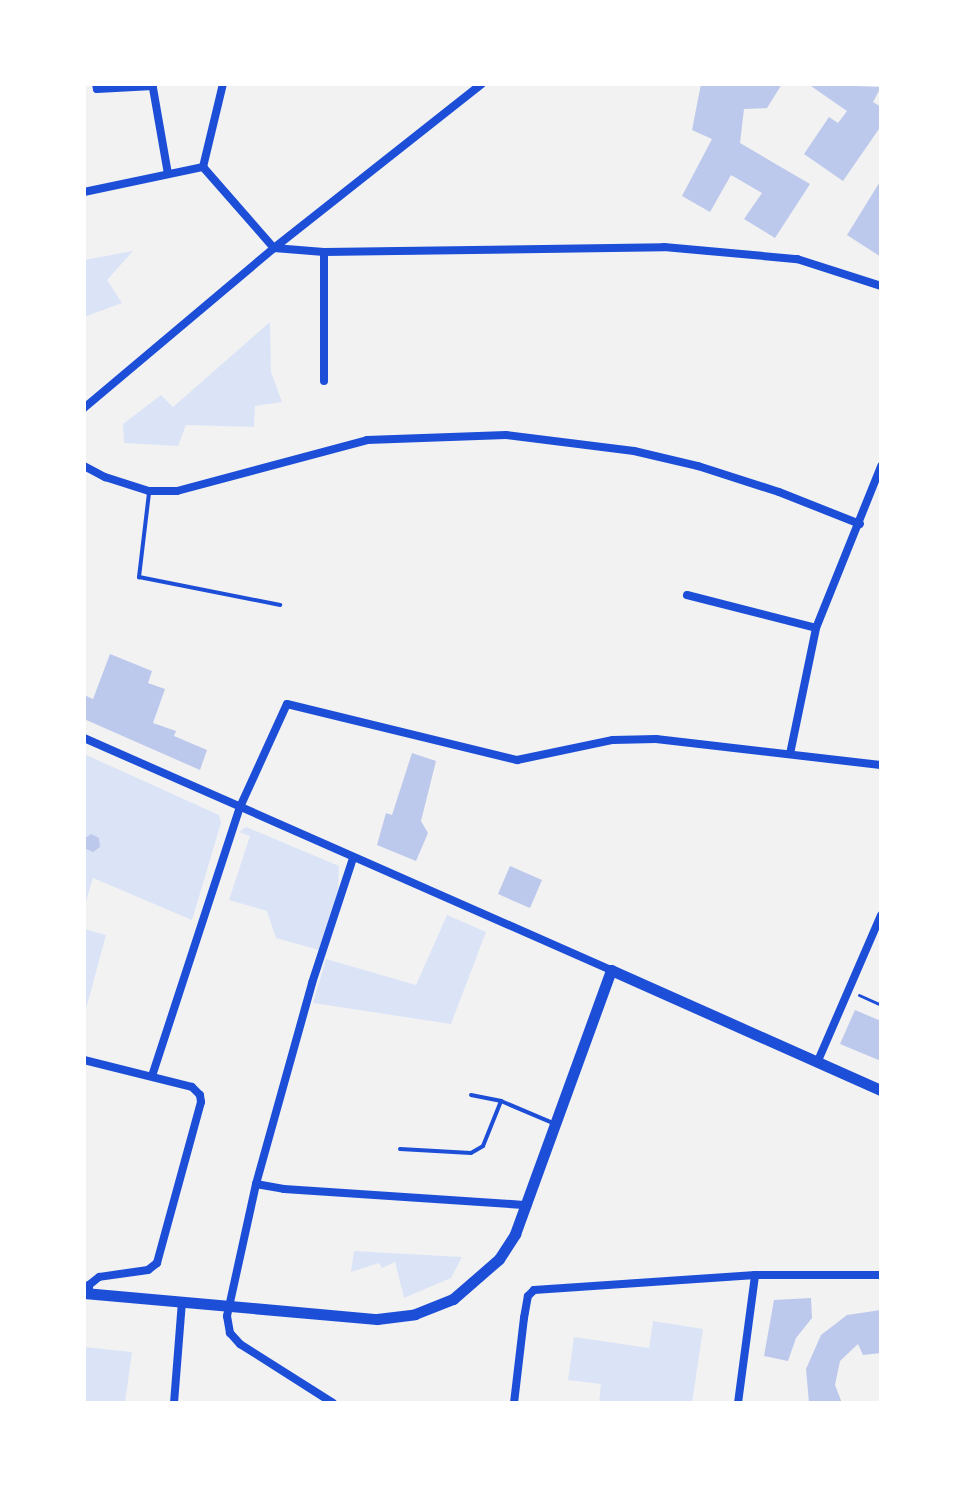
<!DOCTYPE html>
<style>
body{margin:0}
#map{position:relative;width:965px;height:1487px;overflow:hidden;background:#f2f2f2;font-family:"Noto Sans",sans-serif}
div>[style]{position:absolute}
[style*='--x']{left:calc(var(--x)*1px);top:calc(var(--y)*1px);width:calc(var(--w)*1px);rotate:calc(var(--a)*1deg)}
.green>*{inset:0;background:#dbe4f7}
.building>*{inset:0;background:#bdc9ec}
.path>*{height:3px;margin:-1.5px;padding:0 1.5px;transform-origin:1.5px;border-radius:1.5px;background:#1d4ed8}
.service>*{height:4px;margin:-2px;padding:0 2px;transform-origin:2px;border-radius:2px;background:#1d4ed8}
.minor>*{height:8px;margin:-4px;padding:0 4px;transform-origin:4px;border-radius:4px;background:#1d4ed8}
.secondary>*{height:11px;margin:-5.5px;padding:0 5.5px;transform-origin:5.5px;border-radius:5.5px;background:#1d4ed8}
span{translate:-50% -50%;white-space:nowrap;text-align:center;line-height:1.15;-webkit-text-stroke:8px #fff;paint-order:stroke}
.frame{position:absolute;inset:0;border:86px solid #fff;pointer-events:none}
</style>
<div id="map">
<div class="green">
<i style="clip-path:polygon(133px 251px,107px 280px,122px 303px,84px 317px,84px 260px)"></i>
<i style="clip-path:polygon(270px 322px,271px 372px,282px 402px,255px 406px,254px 427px,186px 425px,178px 446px,124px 443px,123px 424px,161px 395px,173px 407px)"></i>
<i style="clip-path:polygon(84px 754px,219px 815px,221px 823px,192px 920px,93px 878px,84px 908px)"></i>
<i style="clip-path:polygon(246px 827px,339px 866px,338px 893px,319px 950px,276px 938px,267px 911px,229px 900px,250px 836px,239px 832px)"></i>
<i style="clip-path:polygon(447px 915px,486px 932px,451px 1024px,313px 1003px,326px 959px,416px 985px)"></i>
<i style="clip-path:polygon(84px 929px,106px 935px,86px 1009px,84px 1009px)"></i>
<i style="clip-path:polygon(354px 1251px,462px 1257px,451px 1278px,404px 1298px,395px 1262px,382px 1268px,379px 1263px,351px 1272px)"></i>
<i style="clip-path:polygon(653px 1321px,703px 1329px,692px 1403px,599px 1402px,601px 1384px,568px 1380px,574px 1337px,649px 1348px)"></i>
<i style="clip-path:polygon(84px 1347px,132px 1352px,125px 1403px,84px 1403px)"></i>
</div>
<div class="building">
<i style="clip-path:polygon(701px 84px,782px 84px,767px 108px,744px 109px,740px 143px,810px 184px,775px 238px,744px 219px,762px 193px,731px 175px,710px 212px,682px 196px,712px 139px,692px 130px)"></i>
<i style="clip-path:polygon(808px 84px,881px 87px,873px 102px,881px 107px,881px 126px,843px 181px,804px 154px,829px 117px,838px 123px,847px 111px)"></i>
<i style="clip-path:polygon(881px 180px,881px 257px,847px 235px)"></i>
<i style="clip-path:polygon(110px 654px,152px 671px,148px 683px,165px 689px,153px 723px,176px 731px,174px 736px,207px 750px,200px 770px,84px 719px,84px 695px,93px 699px)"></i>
<i style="clip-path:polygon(412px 753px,436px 761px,421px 821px,428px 833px,416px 861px,377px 845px,386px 813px,392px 815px)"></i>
<i style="clip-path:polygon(91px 834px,99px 838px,100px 847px,93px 852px,84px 848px,84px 839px)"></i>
<i style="clip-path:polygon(510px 866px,542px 880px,530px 908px,498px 894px)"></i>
<i style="clip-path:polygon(855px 1010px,881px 1021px,881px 1061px,840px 1044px)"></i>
<i style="clip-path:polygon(811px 1298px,812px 1318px,796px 1338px,788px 1361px,764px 1356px,774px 1300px)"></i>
<i style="clip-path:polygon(881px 1310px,881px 1353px,863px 1355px,858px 1344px,840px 1361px,835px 1385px,842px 1403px,809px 1403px,806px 1369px,821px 1335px,847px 1315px)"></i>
</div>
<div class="path">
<i style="--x:859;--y:995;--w:24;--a:24"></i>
</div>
<div class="service">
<i style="--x:149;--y:493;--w:85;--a:96.8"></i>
<i style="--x:139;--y:577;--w:144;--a:11.2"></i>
<i style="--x:471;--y:1095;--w:31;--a:11"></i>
<i style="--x:400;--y:1149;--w:71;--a:3.2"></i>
<i style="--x:471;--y:1153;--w:14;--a:-30"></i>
<i style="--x:483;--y:1146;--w:48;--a:-68.2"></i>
<i style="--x:501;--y:1101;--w:56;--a:22.9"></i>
</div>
<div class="minor">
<i style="--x:96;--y:84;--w:5;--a:79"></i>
<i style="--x:97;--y:89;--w:56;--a:-3.1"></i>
<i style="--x:153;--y:88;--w:87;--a:80.1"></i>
<i style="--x:203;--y:167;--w:85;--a:-76.5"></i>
<i style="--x:84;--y:192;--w:122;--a:-11.9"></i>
<i style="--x:203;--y:167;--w:108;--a:48.8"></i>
<i style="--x:274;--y:248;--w:50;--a:4.6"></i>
<i style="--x:324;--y:252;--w:340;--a:-0.8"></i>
<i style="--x:664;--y:247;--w:134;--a:5.2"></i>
<i style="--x:797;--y:259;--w:88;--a:17.8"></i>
<i style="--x:324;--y:252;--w:129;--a:90"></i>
<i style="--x:84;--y:408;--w:248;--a:-40.1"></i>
<i style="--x:274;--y:248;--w:265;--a:-38.3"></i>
<i style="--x:84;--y:466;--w:24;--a:28"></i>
<i style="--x:105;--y:477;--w:46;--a:17.7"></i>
<i style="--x:149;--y:491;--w:28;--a:0"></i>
<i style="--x:177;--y:491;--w:197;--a:-15"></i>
<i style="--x:367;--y:440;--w:139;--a:-2.1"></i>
<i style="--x:506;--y:435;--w:129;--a:7.1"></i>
<i style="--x:634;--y:451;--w:66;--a:13.2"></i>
<i style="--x:698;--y:466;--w:85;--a:17.8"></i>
<i style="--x:779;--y:492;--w:87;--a:21.6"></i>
<i style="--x:687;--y:595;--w:133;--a:14.3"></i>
<i style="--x:84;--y:738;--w:576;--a:23.76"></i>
<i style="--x:790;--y:754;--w:129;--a:-78.3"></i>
<i style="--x:816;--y:628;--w:175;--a:-68.1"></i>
<i style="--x:84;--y:1060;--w:111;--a:14"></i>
<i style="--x:192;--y:1087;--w:11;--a:45"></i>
<i style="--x:200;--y:1095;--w:7;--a:82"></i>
<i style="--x:201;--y:1102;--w:167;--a:105.3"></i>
<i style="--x:157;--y:1263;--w:11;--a:142"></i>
<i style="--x:148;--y:1270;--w:49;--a:171.9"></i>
<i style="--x:99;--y:1277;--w:13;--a:141"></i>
<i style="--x:89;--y:1285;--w:9;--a:90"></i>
<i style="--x:817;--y:1063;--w:161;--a:-66.6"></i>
<i style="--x:152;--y:1076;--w:283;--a:-71.9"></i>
<i style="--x:240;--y:807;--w:113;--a:-65.5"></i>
<i style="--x:287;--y:704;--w:237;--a:13.7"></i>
<i style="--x:517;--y:760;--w:98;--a:-11.8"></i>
<i style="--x:613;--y:740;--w:43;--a:-1.3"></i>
<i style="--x:656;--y:739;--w:226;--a:6.6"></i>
<i style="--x:256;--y:1184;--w:28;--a:10"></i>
<i style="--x:284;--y:1189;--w:244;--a:3.8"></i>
<i style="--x:174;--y:1403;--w:102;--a:-85.5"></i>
<i style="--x:333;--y:1403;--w:110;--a:-147.6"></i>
<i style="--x:240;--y:1344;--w:15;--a:-132"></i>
<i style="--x:230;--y:1333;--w:17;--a:-100"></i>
<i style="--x:227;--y:1316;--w:135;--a:-77.6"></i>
<i style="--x:256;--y:1184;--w:209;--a:-74.4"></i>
<i style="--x:312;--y:983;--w:132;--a:-71.8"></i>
<i style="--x:514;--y:1403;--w:86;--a:-83.3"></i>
<i style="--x:524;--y:1318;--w:22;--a:-80"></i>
<i style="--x:528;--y:1296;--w:8;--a:-45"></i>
<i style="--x:534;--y:1290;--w:222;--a:-3.9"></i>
<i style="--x:755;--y:1275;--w:126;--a:0"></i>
<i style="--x:738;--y:1403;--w:129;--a:-82.4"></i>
</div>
<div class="secondary">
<i style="--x:84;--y:1293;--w:294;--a:5.1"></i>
<i style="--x:377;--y:1319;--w:38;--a:-7"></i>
<i style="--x:415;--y:1314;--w:41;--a:-21.5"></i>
<i style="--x:453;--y:1299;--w:61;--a:-41"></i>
<i style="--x:499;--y:1259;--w:30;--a:-57"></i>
<i style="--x:515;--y:1234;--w:281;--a:-70"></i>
<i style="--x:611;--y:970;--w:295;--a:24"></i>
</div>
<div class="frame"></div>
</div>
